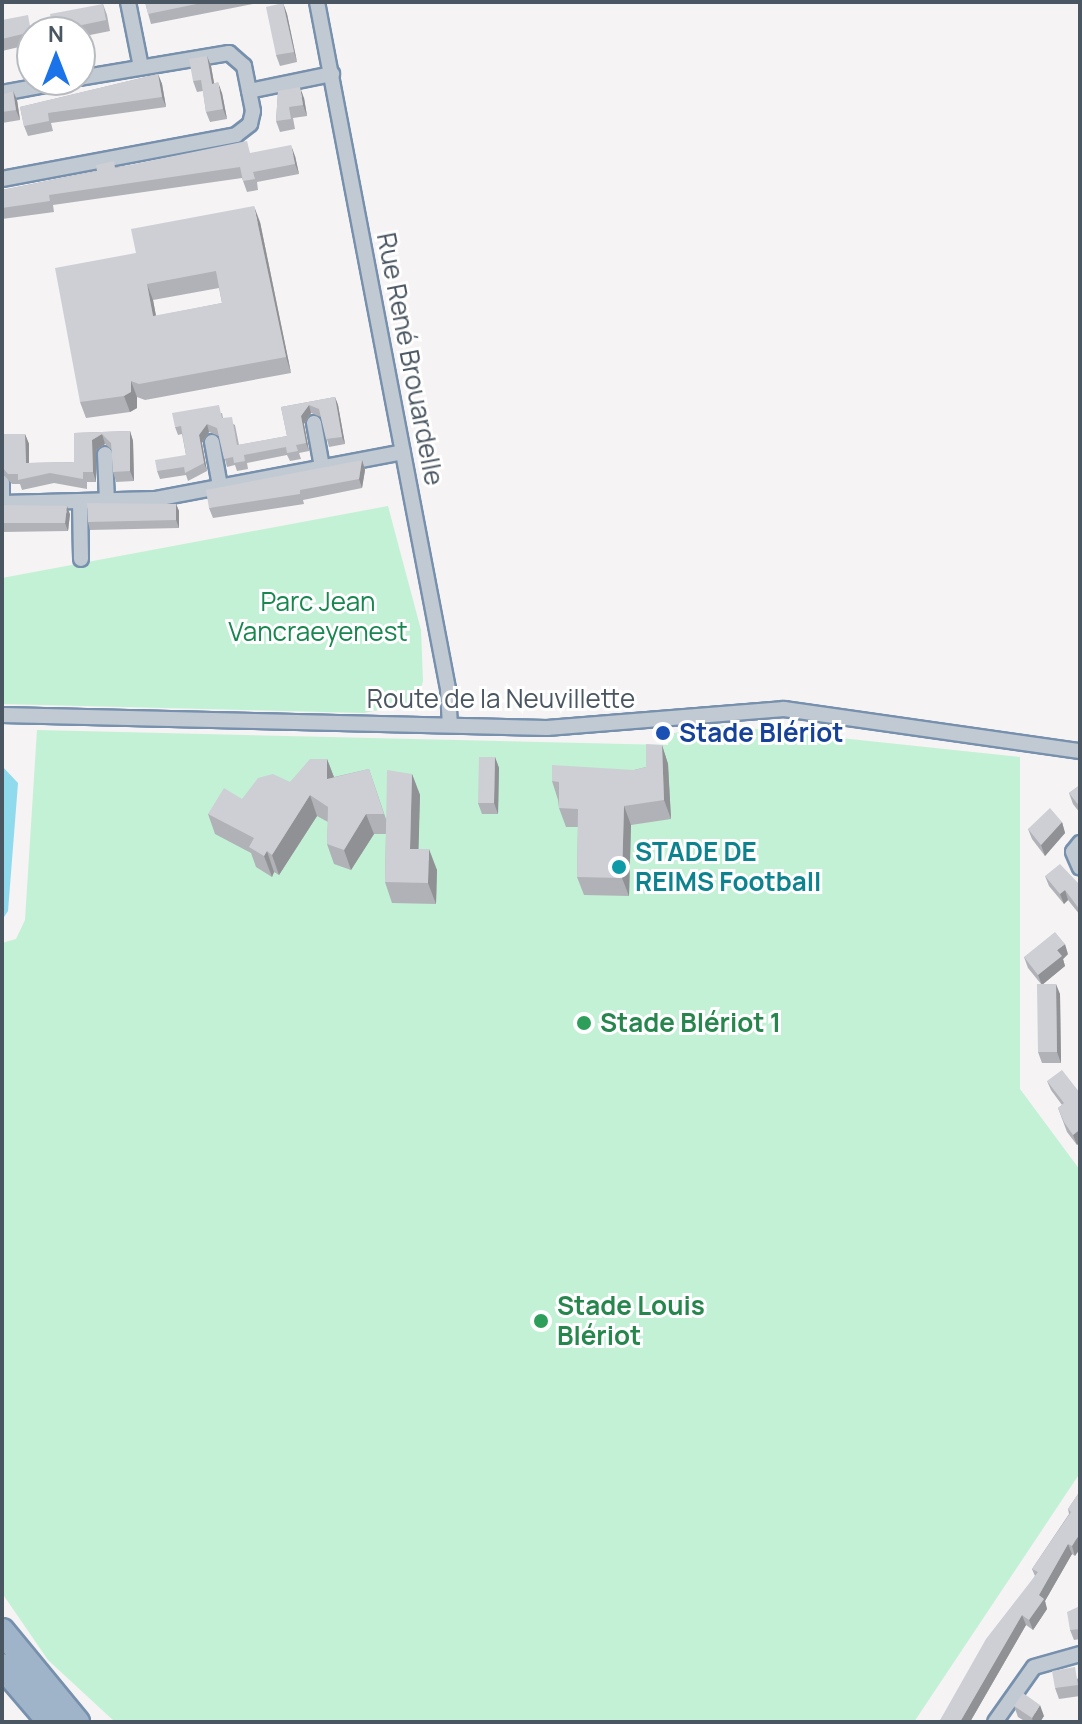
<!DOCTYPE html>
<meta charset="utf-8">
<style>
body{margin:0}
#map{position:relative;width:1082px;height:1724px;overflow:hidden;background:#f5f3f3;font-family:Manrope,sans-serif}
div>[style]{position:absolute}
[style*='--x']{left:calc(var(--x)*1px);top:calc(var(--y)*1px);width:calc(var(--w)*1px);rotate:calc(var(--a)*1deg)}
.green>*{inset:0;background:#c3f1d5}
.water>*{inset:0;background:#90daee}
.roads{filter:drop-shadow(2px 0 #7690ad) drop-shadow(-2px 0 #7690ad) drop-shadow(0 2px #7690ad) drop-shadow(0 -2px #7690ad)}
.minor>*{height:14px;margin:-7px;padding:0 7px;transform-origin:7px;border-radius:7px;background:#c1cad2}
.trunk>*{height:24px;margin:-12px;padding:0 12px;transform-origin:12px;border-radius:12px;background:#9fb4c9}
.wall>*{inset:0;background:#b0b2b7}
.shaded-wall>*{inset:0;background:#909195}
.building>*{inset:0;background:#cdcfd5}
.dots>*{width:22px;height:22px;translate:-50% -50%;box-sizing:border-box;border:4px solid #fff;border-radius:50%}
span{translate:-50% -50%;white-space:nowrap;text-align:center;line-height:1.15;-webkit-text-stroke:6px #fff;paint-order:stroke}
.street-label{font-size:26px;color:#4a5661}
.park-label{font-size:26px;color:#17864f}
.transit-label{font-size:26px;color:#164399;font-weight:700}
.left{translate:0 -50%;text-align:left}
.culture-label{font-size:26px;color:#0d838f;font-weight:700}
.leisure-label{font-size:26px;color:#27864d;font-weight:700}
.frame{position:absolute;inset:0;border:4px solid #4a5661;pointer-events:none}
.north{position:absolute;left:16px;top:16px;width:80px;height:80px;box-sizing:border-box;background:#fff;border:2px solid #b7bbc0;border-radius:50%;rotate:0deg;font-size:22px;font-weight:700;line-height:32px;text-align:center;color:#4a5661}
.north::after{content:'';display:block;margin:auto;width:28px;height:36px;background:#1a73e8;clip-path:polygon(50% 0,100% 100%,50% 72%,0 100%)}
</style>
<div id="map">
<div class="green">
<i style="clip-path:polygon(388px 506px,421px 630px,423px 681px,417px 702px,364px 713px,2px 704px,2px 578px)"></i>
<i style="clip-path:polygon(718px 725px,1020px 757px,1020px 1089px,1080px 1170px,1080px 1473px,914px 1722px,115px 1722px,48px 1660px,2px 1593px,2px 943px,16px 939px,25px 920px,37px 730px,668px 745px,669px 734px)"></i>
</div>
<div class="water">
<i style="clip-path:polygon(2px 766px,18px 783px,8px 911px,2px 920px)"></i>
</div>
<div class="roads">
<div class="minor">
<i style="--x:128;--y:2;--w:66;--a:78.7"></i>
<i style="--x:317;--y:2;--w:699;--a:79.2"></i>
<i style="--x:448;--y:689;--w:36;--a:87"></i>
<i style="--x:249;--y:91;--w:85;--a:-11.6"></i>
<i style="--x:2;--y:93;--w:71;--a:-10.5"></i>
<i style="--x:2;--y:179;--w:238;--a:-10.6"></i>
<i style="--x:236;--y:135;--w:18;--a:-38"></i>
<i style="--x:250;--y:124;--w:13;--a:-77"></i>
<i style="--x:253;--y:111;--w:46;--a:-101.3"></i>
<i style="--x:244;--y:66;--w:20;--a:-139"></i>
<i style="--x:229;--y:53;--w:151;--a:170.5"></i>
<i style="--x:314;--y:423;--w:45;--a:79.7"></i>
<i style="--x:212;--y:442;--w:45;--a:79.7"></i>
<i style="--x:105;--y:454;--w:47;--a:87.6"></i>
<i style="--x:2;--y:482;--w:21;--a:90"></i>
<i style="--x:80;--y:501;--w:58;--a:89"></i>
<i style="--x:2;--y:503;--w:153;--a:-1.5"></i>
<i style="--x:155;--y:499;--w:252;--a:-10.7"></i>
<i style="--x:2;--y:715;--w:545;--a:1.37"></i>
<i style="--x:547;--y:728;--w:238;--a:-4.6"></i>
<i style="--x:784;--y:709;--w:299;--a:8.1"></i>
<i style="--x:1080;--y:843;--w:11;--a:128"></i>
<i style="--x:1073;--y:852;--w:17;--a:66"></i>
<i style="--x:995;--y:1722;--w:67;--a:-54.7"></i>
<i style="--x:1034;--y:1667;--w:48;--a:-15.8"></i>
</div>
<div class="trunk">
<i style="--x:2;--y:1631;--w:118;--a:50.5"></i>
<i style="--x:2;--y:1666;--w:74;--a:49.4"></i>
</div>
</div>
<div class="wall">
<i style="clip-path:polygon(145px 2px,258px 2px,258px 3px,151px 24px)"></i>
<i style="clip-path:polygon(283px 3px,287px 14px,297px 62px,280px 66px,276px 55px)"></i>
<i style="clip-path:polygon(103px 4px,107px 15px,110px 31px,80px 37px,80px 32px,54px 32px,53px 31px)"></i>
<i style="clip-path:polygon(2px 20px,32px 26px,32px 44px,2px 51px)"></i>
<i style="clip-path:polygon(207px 56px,211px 66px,214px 83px,222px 93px,227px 119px,210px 122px,206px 112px,203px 91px,197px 92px,193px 81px)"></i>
<i style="clip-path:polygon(158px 74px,162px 84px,166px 107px,51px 123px,53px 131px,28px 136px,24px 126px,20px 107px)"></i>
<i style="clip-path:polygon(13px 91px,17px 100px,20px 120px,2px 123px,2px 94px)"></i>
<i style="clip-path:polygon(278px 91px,304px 98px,307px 116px,293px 118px,295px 129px,280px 132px,276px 121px)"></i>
<i style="clip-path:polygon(251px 153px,295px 156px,299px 174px,257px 182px,258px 190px,247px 192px,242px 178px,53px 205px,54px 212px,2px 219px,2px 190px,116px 167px)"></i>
<i style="clip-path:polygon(evenodd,260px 222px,291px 373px,145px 400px,137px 397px,137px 408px,130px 412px,86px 418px,80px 402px,136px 253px,260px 222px,219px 288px,222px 303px,156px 316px,153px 300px,219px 288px)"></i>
<i style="clip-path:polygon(335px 397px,338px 405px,345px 444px,329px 447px,321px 417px,311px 413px,304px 424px,309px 451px,299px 453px,301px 459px,290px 461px,287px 455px,247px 463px,248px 469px,237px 471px,235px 465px,227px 467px,219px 436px,209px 432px,202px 443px,207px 471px,188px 481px,186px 475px,160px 479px,157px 471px,186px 455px,182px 434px,178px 435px,175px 427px,222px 413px,223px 418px,235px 425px,239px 445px,287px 436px,281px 407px)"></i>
<i style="clip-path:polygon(130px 431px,133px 441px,134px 481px,116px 482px,113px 472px,112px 450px,105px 444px,96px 450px,96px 482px,87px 482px,87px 489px,54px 483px,22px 490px,20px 484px,12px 484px,2px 473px,2px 434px,25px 434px,29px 444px,29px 463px,74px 462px,74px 433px)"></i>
<i style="clip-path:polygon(362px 460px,365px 470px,362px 488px,303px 500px,304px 504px,213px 518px,209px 508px)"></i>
<i style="clip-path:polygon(176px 504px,179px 511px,179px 528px,90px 530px,88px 522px)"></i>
<i style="clip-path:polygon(2px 505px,70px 514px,68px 531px,2px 532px)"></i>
<i style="clip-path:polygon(662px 745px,668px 764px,671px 819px,631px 825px,629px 896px,584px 895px,577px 877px,578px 827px,566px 827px,559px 808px,558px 800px,552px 781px,634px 770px,646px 767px)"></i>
<i style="clip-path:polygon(495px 757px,499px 768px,498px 814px,482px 814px,478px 803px)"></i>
<i style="clip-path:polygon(327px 759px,334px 777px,369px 769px,386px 819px,412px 774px,420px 795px,418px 849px,437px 870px,436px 904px,392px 903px,385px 882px,386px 834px,374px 834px,351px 870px,334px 864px,327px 844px,328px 822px,317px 816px,279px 875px,274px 872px,272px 877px,256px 867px,251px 853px,215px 834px,208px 814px,242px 799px,290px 782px)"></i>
<i style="clip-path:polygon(1080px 785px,1080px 813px,1073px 804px,1069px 793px)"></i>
<i style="clip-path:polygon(1062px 822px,1065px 833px,1045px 856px,1032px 839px,1028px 829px)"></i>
<i style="clip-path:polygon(1045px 876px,1080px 885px,1080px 915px,1068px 900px,1064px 904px,1049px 886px)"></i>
<i style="clip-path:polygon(1068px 954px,1063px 959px,1065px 966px,1043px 984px,1060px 994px,1061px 1063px,1042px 1063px,1038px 1052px,1041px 984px,1028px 968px,1024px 957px)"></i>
<i style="clip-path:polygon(1047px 1081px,1080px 1093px,1080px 1142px,1077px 1145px,1067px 1132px,1058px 1108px,1062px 1105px,1051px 1090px)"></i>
<i style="clip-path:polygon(1080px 1491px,1075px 1556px,1072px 1554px,1045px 1601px,1047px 1609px,1033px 1630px,1026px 1625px,970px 1722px,939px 1722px,1035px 1576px,1032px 1569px,1069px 1514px,1068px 1509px)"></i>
<i style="clip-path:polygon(1080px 1606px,1080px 1639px,1074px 1640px,1070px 1630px)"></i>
<i style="clip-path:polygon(1079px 1678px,1080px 1696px,1059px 1699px,1055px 1688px)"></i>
<i style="clip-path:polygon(1014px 1706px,1044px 1716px,1040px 1722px,1026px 1722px,1018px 1717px)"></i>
</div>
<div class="shaded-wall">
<i style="clip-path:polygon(283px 3px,287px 14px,297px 62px,294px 52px)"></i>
<i style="clip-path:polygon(207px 56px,211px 66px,216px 94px,212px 84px)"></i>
<i style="clip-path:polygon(158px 74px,162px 84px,166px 107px,162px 97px)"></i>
<i style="clip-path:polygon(218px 82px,222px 93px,227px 119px,223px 109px)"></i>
<i style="clip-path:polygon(300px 87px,304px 98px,307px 116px,303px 105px)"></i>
<i style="clip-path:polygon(13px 91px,17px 100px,20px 120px,16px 110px)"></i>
<i style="clip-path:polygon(291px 145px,295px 156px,299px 174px,295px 164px)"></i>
<i style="clip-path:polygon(254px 206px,260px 222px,291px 373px,286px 357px)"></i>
<i style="clip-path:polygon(147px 284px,153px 300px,159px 332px,153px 316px)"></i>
<i style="clip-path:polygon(131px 381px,137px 397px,137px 408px,130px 412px,124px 396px)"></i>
<i style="clip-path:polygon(335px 397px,338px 405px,345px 444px,342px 437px)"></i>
<i style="clip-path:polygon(309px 405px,311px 413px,304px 424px,309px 451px,306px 443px,301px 416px)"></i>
<i style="clip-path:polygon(207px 424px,209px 432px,202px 443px,207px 471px,204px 463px,199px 435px)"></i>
<i style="clip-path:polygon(130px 431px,133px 441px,134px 481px,130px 471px)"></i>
<i style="clip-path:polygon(25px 434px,29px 444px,29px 473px,26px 463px)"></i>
<i style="clip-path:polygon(102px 434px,105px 444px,96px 450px,96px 482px,93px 472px,92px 440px)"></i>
<i style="clip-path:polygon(362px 460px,365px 470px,362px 488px,359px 479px)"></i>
<i style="clip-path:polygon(176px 504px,179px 511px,179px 528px,176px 520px)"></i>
<i style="clip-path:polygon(67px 506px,70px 514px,68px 531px,65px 523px)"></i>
<i style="clip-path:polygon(662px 745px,668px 764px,671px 819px,664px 800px)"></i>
<i style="clip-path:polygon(495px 757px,499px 768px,498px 814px,494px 803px)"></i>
<i style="clip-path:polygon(327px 759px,335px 780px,327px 779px)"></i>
<i style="clip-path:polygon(412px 774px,420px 795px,418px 870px,410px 849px)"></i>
<i style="clip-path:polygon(310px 795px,317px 816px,279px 875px,272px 855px)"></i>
<i style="clip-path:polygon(624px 806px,631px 825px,629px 896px,622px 878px)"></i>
<i style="clip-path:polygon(366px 814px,374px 834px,351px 870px,344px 850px)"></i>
<i style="clip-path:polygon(1062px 822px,1065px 833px,1045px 856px,1041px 845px)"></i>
<i style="clip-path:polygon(429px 849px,437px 870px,436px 904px,428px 883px)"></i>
<i style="clip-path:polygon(267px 851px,274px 872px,272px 877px,264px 856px)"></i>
<i style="clip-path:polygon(1065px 890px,1068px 900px,1064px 904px,1060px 894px)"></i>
<i style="clip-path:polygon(1065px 944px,1068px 954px,1063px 959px,1065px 966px,1042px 985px,1038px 975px,1057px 950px)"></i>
<i style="clip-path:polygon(1056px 984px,1060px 994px,1061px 1063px,1057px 1052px)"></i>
<i style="clip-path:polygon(1078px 1131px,1080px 1142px,1077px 1145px,1073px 1135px)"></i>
<i style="clip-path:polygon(1080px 1533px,1080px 1549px,1075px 1556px,1072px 1546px)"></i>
<i style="clip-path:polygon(1068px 1544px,1072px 1554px,1045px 1601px,1047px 1609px,1033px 1630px,1029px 1620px,1039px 1595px)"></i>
<i style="clip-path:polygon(1022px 1615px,1026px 1625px,970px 1722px,960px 1722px)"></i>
<i style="clip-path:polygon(1040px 1705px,1044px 1716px,1040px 1722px,1033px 1722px,1032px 1718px)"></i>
</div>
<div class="building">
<i style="clip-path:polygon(145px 2px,206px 2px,148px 14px)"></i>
<i style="clip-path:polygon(283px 3px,294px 52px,276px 55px,266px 7px)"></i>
<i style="clip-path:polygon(103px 4px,106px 20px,53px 31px,50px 14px)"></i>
<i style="clip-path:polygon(28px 15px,31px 32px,2px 39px,2px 20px)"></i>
<i style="clip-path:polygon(207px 56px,212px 84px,218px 82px,223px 109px,206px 112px,201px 80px,193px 81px,189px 59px)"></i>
<i style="clip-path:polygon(158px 74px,162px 97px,48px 113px,49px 121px,24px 126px,20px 107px)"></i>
<i style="clip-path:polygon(300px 87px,303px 105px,289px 107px,291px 119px,276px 121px,278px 91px)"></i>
<i style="clip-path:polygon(13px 91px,16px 110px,2px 112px,2px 94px)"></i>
<i style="clip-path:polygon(247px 141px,250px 153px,291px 145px,295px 164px,253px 172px,255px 179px,243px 181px,240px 167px,49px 195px,50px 201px,2px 208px,2px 190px,97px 171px,96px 165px,114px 161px,115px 168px)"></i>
<i style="clip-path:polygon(evenodd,254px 206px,286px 357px,139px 384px,131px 381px,131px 392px,124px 396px,80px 402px,55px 268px,136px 253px,131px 229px,254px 206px,216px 271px,222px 303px,153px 316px,147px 284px,216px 271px)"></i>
<i style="clip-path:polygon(335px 397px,342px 437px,326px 439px,319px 409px,309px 405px,301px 416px,306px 443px,296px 445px,298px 451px,287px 453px,286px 447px,244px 455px,245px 461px,234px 463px,233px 457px,224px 459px,217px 428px,207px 424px,199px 435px,204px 463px,185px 473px,184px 467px,157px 471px,155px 460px,186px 455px,181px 426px,175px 427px,172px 413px,219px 405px,222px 418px,232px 417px,237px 445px,287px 436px,281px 407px)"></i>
<i style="clip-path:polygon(130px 431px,130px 471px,113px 472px,111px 443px,102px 434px,92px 440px,93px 472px,83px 472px,83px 479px,50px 473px,18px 480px,18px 474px,8px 474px,2px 467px,2px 434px,25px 434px,26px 463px,74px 462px,74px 433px)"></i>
<i style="clip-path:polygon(362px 460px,359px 479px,300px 490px,300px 494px,209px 508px,206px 490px)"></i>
<i style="clip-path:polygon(87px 503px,176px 504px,176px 520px,88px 522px)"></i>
<i style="clip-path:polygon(2px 505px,67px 506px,65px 523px,2px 523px)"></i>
<i style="clip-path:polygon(646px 744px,662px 745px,664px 800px,624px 806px,622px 878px,577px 877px,578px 809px,559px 808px,559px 782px,552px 781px,552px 765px,634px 770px,646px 767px)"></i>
<i style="clip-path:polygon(479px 757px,495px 757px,494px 803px,478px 803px)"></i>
<i style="clip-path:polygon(310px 759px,327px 759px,327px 779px,369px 769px,384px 814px,366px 814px,344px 850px,327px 844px,328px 807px,310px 795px,272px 855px,267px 851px,264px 856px,249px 847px,254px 838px,208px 814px,224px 788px,242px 799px,258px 778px,273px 774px,290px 782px)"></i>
<i style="clip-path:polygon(387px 770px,412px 774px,410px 849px,429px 849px,428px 883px,385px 882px)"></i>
<i style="clip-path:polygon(1080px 785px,1080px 807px,1069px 793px)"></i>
<i style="clip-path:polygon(1050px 808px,1062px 822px,1041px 845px,1028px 829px)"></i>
<i style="clip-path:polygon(1060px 864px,1080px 885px,1080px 910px,1065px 890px,1060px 894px,1045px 876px)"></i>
<i style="clip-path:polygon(1055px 932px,1065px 944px,1057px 950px,1062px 956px,1038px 975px,1024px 957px)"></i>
<i style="clip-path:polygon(1037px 984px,1056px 984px,1057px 1052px,1038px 1052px)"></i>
<i style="clip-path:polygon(1062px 1070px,1080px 1093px,1080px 1134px,1078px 1131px,1073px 1135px,1064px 1122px,1058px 1108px,1064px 1103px,1047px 1081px)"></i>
<i style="clip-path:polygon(1080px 1491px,1080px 1533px,1072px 1546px,1068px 1544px,1039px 1595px,1044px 1599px,1029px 1620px,1022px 1615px,960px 1722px,939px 1722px,986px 1639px,1038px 1572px,1032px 1569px,1071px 1512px,1068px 1509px)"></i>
<i style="clip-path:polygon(1080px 1606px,1080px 1629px,1070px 1630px,1067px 1612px)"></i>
<i style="clip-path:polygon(1075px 1667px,1078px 1685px,1055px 1688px,1052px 1671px)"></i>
<i style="clip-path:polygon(1023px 1693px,1040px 1705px,1032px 1718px,1014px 1706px)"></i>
</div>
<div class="dots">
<i style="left:663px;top:733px;background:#1a4fb4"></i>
<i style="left:619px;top:867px;background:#0f9aa8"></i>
<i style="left:584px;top:1023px;background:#2e9e5b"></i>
<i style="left:541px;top:1321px;background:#2e9e5b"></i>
</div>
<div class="street-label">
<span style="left:410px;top:359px;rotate:79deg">Rue René Brouardelle</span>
<span style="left:501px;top:699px">Route de la Neuvillette</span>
</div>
<div class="park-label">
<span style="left:318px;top:617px">Parc Jean<br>Vancraeyenest</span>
</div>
<div class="transit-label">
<span class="left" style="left:679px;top:733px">Stade Blériot</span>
</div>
<div class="culture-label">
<span class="left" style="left:635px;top:867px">STADE DE<br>REIMS Football</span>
</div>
<div class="leisure-label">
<span class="left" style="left:600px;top:1023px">Stade Blériot 1</span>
<span class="left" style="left:557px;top:1321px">Stade Louis<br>Blériot</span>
</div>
<div class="frame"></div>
<div class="north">N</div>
</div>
